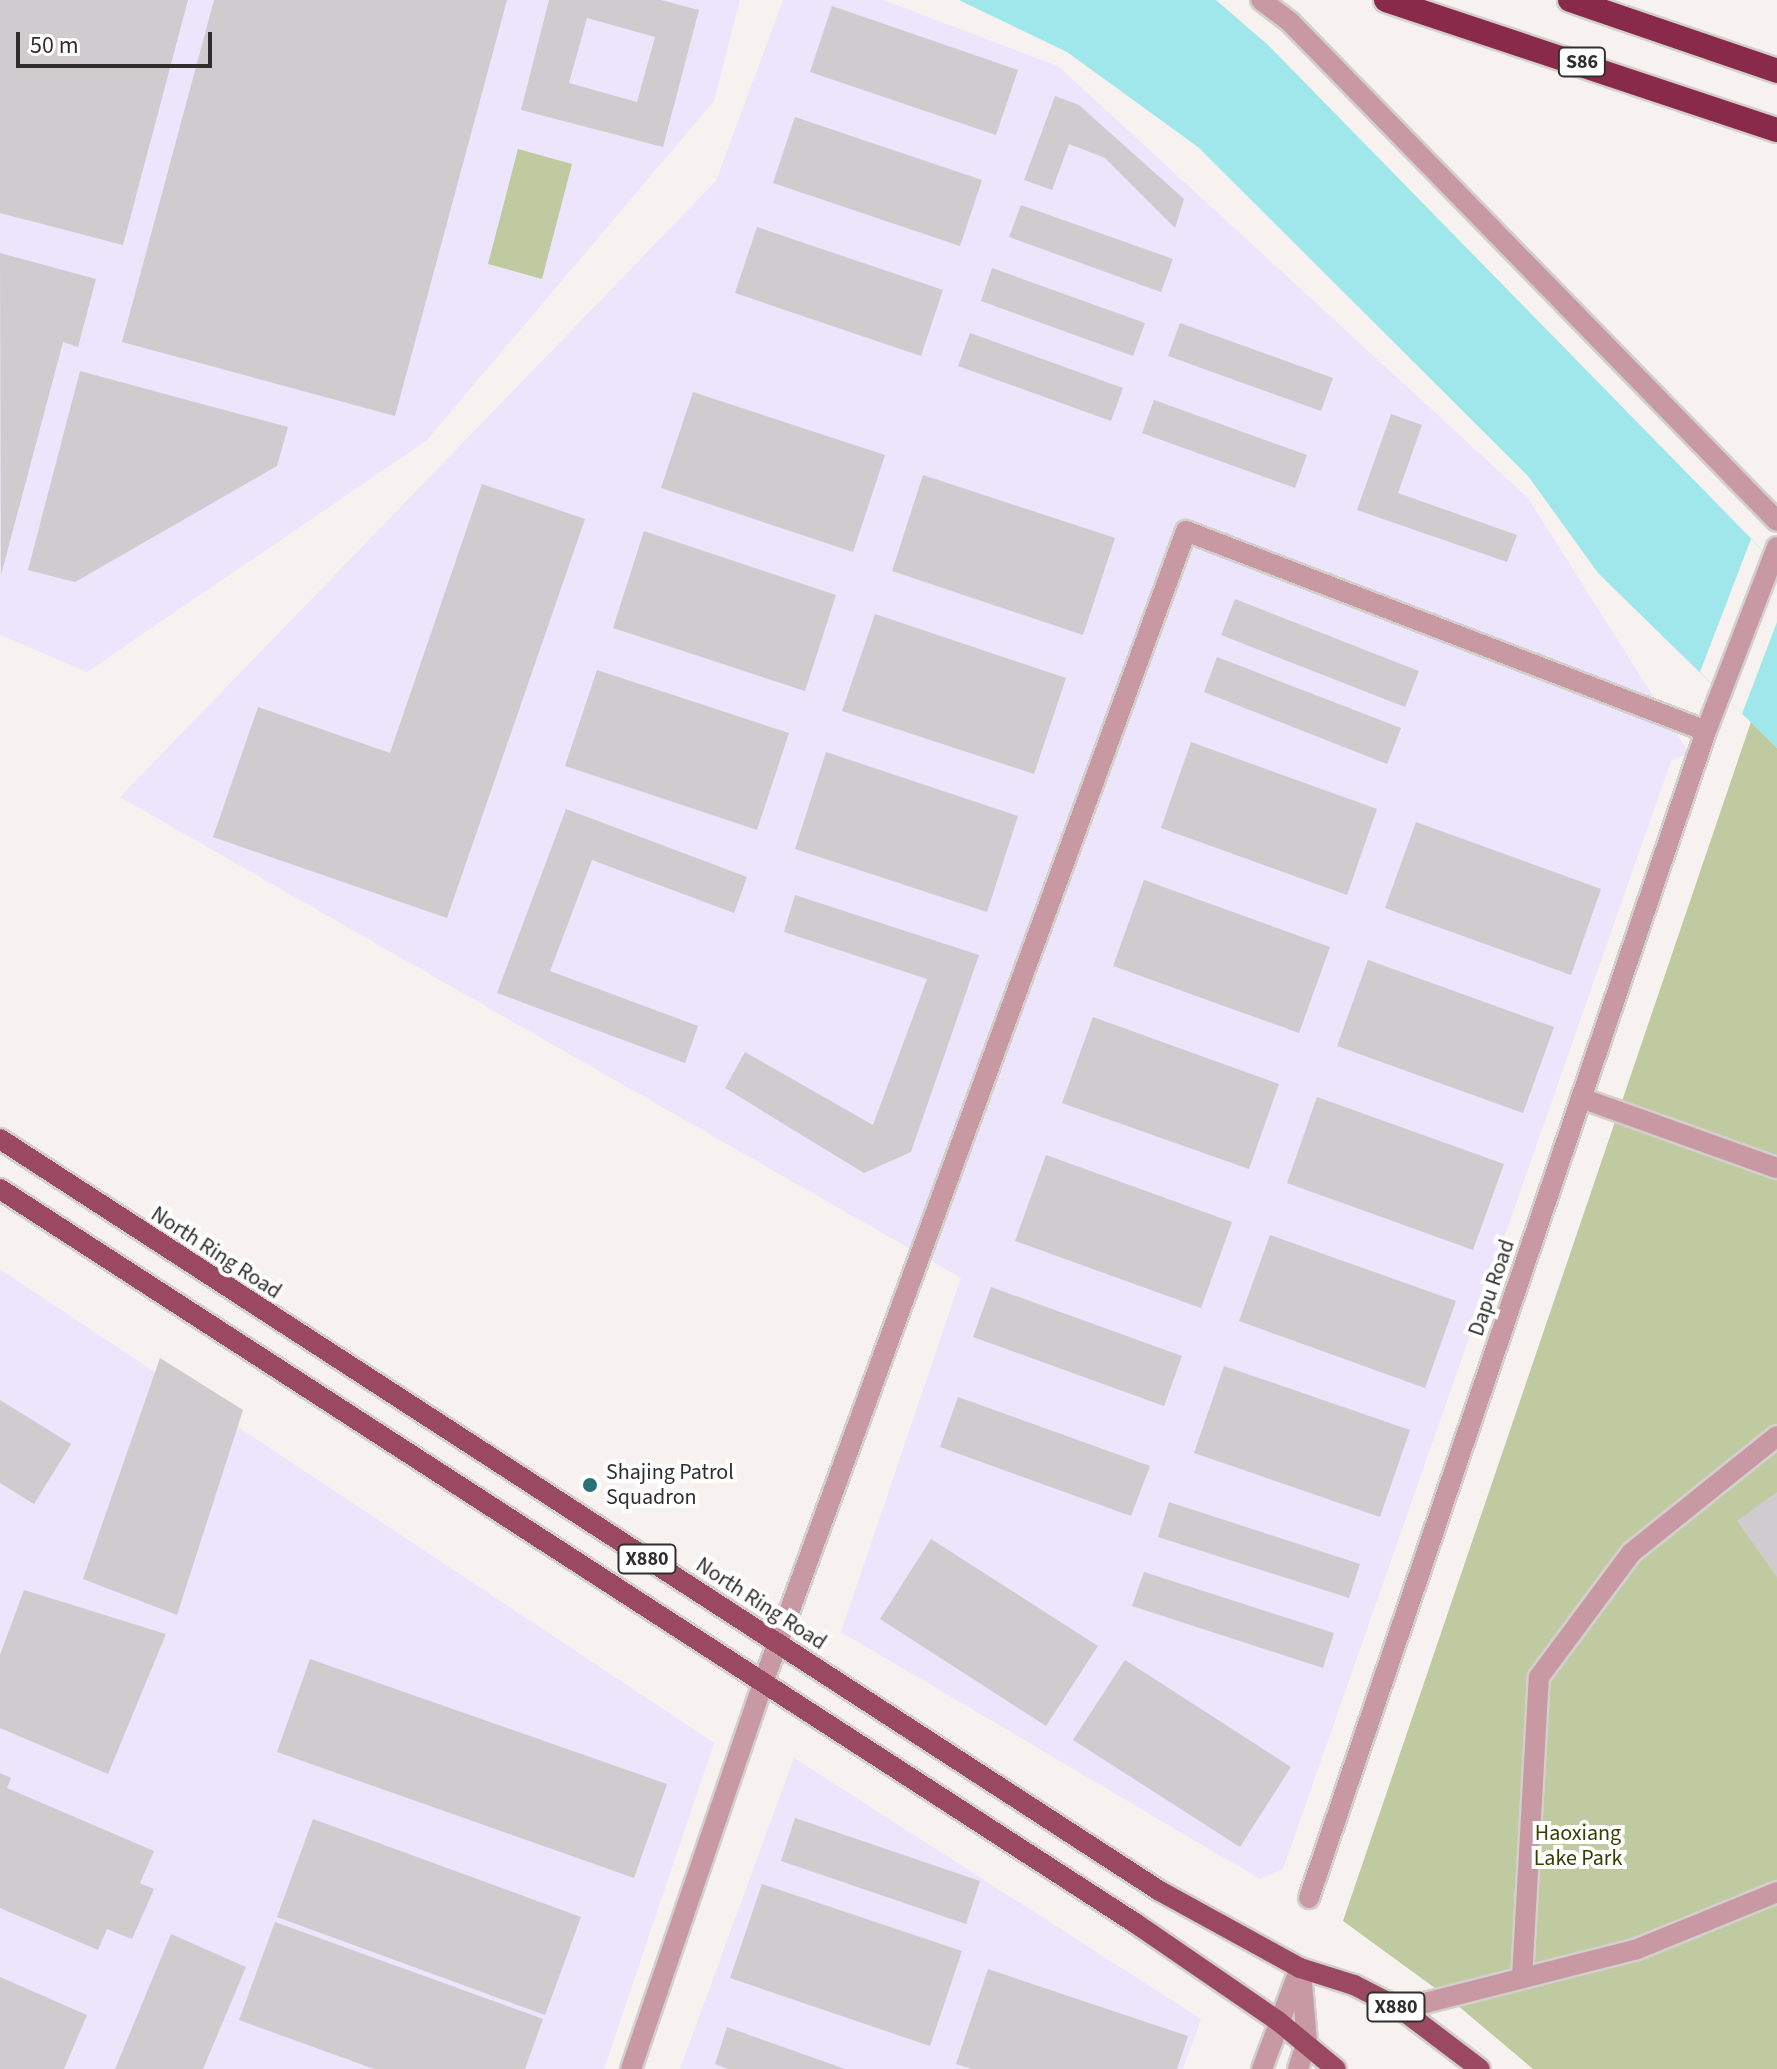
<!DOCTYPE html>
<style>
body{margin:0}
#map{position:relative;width:1777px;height:2069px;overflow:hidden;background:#f7f2ef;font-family:"Source Sans 3",sans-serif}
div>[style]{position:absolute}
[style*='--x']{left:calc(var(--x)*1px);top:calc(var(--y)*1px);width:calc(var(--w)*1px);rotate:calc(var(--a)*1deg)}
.industrial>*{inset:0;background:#ece5fb}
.green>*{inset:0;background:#c0caa1}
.water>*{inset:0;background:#9fe7ea}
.pier>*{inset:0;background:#f7f2ef}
.building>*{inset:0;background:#d0cbce}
.roads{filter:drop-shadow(2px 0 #d3cfcc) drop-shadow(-2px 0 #d3cfcc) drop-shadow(0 2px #d3cfcc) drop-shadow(0 -2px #d3cfcc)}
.minor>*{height:20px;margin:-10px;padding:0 10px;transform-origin:10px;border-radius:10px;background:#c898a3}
.major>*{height:20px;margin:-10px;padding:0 10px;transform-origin:10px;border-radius:10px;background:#9b4961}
.highway>*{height:24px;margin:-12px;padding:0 12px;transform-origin:12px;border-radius:12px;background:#892a4a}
.dots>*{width:22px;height:22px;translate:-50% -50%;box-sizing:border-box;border:4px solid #fff;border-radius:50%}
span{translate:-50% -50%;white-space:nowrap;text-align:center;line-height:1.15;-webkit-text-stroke:8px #fff;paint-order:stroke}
.shield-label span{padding:2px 6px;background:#fff;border:2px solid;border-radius:6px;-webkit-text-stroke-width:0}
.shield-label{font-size:20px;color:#312f2e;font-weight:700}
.street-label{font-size:22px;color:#312f2e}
.poi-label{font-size:22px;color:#312f2e}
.left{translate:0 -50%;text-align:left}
.park-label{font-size:22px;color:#353f00}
.scale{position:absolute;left:16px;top:32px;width:196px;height:36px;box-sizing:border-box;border:4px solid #312f2e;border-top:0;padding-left:10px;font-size:24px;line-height:28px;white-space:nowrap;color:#312f2e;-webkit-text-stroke:6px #fff;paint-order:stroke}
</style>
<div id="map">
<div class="industrial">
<i style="clip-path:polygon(0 0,740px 0,714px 101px,426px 441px,87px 672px,0 635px)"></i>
<i style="clip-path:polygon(783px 0,883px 0,1058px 66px,1528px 498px,1689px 753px,1671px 761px,1283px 1869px,1260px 1879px,841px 1632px,961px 1278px,120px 797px,716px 181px)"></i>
<i style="clip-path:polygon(0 1269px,714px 1743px,604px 2069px,0 2069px)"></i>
<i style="clip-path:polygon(794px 1758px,1201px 2019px,1183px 2069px,680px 2069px)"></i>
</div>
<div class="green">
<i style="clip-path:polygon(518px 149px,572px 164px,542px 279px,488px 264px)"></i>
<i style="clip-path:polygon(1751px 722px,1777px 748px,1777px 2069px,1533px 2069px,1450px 1999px,1343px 1921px)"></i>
</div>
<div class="water">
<i style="clip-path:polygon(959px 0,1216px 0,1268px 45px,1777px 565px,1777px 748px,1598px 573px,1528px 476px,1198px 147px,1067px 52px)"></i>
</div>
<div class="pier">
<i style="clip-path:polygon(1751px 539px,1777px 565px,1777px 622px,1742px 714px,1700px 672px)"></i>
</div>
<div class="building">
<i style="clip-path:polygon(0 0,188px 0,123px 245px,0 213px)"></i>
<i style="clip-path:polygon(214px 0,507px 0,395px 416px,122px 342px)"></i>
<i style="clip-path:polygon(evenodd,549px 0,661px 0,699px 10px,663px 147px,521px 110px,549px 0,587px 18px,655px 37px,637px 102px,569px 83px,587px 18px)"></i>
<i style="clip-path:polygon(832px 6px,1018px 70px,996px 135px,810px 72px)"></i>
<i style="clip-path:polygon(1055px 96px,1079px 105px,1184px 199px,1175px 228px,1105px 158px,1069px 144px,1052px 190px,1024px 180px)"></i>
<i style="clip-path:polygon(795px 117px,982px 180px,960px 246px,773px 183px)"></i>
<i style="clip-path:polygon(1021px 205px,1173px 259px,1161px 292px,1009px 237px)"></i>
<i style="clip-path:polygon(757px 227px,943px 290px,921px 356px,735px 293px)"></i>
<i style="clip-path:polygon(0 253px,96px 279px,78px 347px,63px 342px,1px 575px)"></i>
<i style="clip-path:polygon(992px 268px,1145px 323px,1133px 356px,981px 301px)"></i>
<i style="clip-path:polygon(1180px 323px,1333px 378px,1321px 411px,1168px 356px)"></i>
<i style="clip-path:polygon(970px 333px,1123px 388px,1111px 421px,958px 366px)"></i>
<i style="clip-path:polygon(80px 371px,288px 427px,277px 466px,75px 582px,28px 570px)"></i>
<i style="clip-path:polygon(693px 392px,885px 455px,853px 552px,661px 488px)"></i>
<i style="clip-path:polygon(1154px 400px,1307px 455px,1295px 488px,1142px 433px)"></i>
<i style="clip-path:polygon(1391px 414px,1422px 425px,1398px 493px,1517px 535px,1507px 562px,1357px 510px)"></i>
<i style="clip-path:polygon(923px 475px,1115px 538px,1083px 635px,892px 571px)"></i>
<i style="clip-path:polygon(482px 484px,585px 519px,447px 918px,213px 837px,258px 707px,390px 753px)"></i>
<i style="clip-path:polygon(644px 531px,836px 595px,805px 691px,613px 628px)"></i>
<i style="clip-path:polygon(1235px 599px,1419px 671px,1405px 707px,1221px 635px)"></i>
<i style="clip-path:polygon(875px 614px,1066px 678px,1034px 774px,842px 711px)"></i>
<i style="clip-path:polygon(1217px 657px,1401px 728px,1387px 764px,1204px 692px)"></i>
<i style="clip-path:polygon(597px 670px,789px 733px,757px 830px,565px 766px)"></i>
<i style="clip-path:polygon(1191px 742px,1377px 809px,1347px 895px,1161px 828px)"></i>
<i style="clip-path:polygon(826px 752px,1018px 816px,987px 912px,795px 849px)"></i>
<i style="clip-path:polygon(566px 809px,747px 877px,734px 913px,592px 860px,550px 971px,698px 1026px,685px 1063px,497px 993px)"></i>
<i style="clip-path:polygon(1416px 822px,1601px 889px,1571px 975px,1385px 908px)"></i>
<i style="clip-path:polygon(1144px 880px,1330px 947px,1299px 1033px,1113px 966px)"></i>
<i style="clip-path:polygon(795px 895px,979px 955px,911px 1152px,864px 1173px,725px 1088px,745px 1052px,873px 1125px,927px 979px,784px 932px)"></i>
<i style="clip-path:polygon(1368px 960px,1554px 1027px,1523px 1113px,1337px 1046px)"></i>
<i style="clip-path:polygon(1093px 1017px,1279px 1084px,1249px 1169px,1062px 1103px)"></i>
<i style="clip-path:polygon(1317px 1097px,1504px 1164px,1473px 1250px,1287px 1183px)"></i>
<i style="clip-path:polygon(1046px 1155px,1232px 1222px,1201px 1308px,1015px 1241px)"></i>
<i style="clip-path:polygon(1270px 1235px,1456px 1301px,1425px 1388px,1239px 1321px)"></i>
<i style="clip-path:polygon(991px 1287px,1182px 1356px,1164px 1406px,973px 1337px)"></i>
<i style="clip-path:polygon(160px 1358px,243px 1410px,177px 1615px,83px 1579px)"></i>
<i style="clip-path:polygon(1224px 1366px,1410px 1430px,1380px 1517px,1194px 1453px)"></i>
<i style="clip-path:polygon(958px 1397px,1150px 1466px,1131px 1516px,940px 1447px)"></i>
<i style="clip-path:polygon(0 1400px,71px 1444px,34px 1504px,0 1483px)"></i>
<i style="clip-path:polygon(1777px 1492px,1777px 1577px,1737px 1521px)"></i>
<i style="clip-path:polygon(1169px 1502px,1360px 1564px,1349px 1598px,1158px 1537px)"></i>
<i style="clip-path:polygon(931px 1539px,1098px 1646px,1046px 1726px,880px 1619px)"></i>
<i style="clip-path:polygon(1144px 1572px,1334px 1633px,1323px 1668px,1132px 1606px)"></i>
<i style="clip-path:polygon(24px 1590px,166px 1634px,108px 1774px,0 1728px,0 1655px)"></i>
<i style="clip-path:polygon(310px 1659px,667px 1784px,634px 1878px,277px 1752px)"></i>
<i style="clip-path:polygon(1125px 1660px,1291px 1767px,1240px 1847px,1073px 1740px)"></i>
<i style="clip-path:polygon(0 1773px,11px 1778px,7px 1788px,154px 1851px,140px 1883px,154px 1889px,132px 1939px,107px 1929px,98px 1950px,0 1908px)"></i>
<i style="clip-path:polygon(795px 1818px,980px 1881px,966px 1924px,781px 1861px)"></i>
<i style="clip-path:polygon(313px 1819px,581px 1917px,545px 2015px,277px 1917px)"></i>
<i style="clip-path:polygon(762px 1884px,962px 1951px,930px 2046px,730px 1978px)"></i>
<i style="clip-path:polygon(275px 1922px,543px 2019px,525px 2069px,374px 2069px,239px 2020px)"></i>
<i style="clip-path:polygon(171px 1934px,246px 1967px,203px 2069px,115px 2069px)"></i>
<i style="clip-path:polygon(988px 1969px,1188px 2036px,1177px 2069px,972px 2069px,956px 2064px)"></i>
<i style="clip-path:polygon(0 1977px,87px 2015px,64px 2069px,0 2069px)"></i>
<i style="clip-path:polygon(727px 2027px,845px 2069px,728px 2069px,715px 2064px)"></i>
</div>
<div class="roads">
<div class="minor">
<i style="--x:1261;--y:0;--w:36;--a:37"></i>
<i style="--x:1290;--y:22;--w:697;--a:45.7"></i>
<i style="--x:1581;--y:1098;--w:208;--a:19.7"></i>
<i style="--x:1309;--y:1898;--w:1233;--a:-71.21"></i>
<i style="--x:1706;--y:731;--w:197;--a:-68.9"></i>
<i style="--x:1522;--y:1978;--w:301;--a:-86.8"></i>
<i style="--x:1539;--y:1677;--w:154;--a:-53.4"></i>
<i style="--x:1631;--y:1553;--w:187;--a:-38.7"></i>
<i style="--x:1401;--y:2009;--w:241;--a:-14.2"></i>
<i style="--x:1635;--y:1950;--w:153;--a:-22.2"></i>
<i style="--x:631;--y:2069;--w:408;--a:-71.1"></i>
<i style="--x:763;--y:1683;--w:1227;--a:-69.84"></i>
<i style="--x:1186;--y:531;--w:557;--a:21.04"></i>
<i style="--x:1262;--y:2069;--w:108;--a:-69.4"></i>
<i style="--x:1298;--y:2069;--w:28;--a:-72"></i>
<i style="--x:1307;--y:2042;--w:70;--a:-94.9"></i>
</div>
<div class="major">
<i style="--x:0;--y:1139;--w:1380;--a:32.96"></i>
<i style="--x:1158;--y:1890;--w:162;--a:28.8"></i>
<i style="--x:1300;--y:1968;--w:57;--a:17.5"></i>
<i style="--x:1354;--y:1985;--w:53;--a:27.1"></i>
<i style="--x:1401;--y:2009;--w:99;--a:37.2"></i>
<i style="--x:0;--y:1189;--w:1352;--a:32.89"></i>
<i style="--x:1135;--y:1923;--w:173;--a:34.4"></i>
<i style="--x:1278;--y:2021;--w:75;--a:39.6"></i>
</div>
<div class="highway">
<i style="--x:1386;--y:0;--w:412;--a:18.4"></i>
<i style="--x:1570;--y:0;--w:219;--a:18.9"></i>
</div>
</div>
<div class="dots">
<i style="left:590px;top:1485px;background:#287277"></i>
</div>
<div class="shield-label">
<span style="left:1582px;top:62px">S86</span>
<span style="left:647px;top:1559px">X880</span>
<span style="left:1396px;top:2007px">X880</span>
</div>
<div class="street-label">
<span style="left:216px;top:1253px;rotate:33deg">North Ring Road</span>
<span style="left:1492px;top:1288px;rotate:-71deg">Dapu Road</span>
<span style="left:761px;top:1604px;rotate:33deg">North Ring Road</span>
</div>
<div class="poi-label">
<span class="left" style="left:606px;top:1485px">Shajing Patrol<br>Squadron</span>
</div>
<div class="park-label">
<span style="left:1578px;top:1846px">Haoxiang<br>Lake Park</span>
</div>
<div class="scale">50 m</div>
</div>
